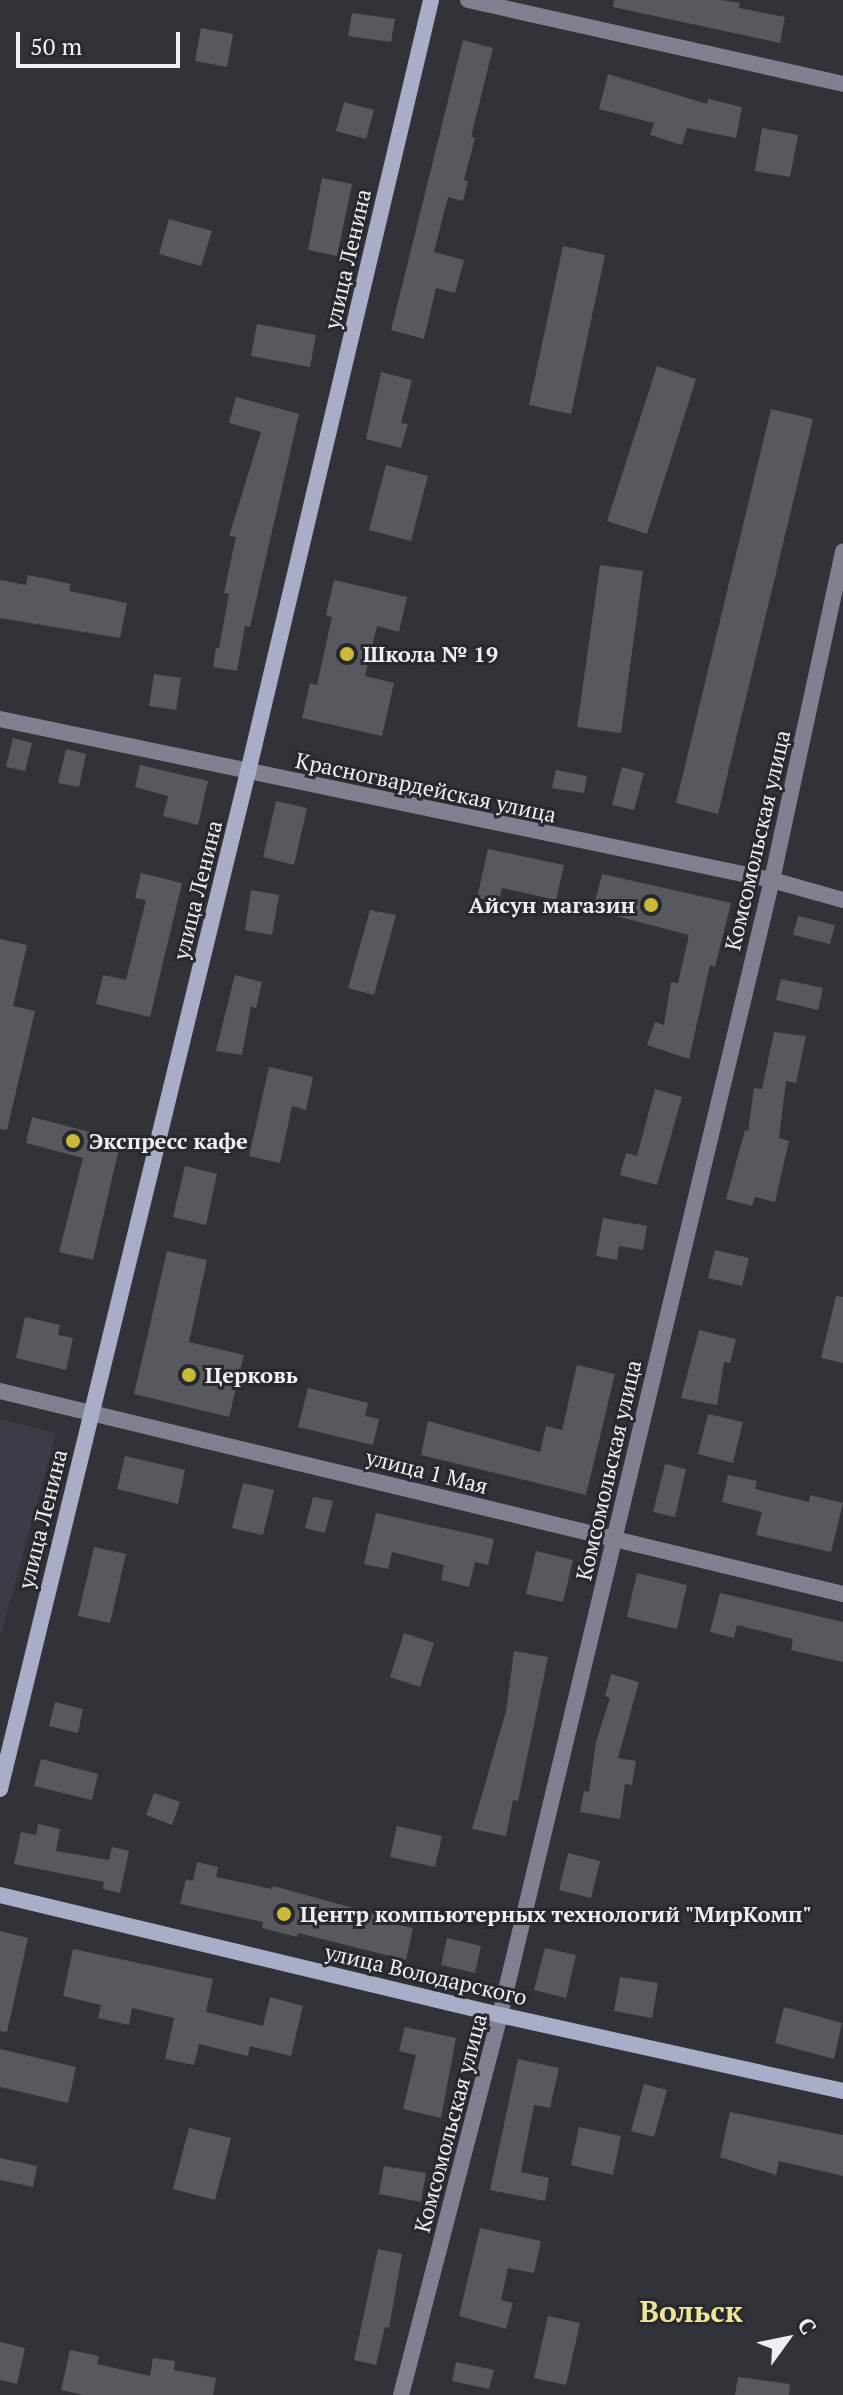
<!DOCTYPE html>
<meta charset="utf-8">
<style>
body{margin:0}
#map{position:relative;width:843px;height:2395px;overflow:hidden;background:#323338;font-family:"PT Serif",serif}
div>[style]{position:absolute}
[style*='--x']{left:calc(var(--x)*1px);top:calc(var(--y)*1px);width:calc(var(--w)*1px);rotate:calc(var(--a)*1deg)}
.built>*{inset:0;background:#3b3c46}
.building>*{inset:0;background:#58595f}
.street>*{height:16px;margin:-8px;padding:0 8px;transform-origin:8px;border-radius:8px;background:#7f8191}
.secondary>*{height:16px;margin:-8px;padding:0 8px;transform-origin:8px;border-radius:8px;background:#aaadc7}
.dots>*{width:22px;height:22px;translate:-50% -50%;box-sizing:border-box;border:4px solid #28292e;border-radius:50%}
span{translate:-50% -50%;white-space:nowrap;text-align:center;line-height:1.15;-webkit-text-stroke:6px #28292e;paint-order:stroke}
.street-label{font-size:22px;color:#eeeff2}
.poi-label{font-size:22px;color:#eeeff2;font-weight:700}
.left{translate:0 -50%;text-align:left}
.right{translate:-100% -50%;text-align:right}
.district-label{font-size:30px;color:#efe596;font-weight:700}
.north{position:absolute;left:747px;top:2299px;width:80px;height:80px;-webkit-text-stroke:6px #28292e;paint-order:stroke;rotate:57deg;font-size:22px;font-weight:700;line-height:32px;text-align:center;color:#eeeff2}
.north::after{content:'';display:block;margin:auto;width:28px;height:36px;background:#eeeff2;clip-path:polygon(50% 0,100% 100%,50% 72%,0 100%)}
.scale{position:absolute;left:16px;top:32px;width:164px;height:36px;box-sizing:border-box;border:4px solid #eeeff2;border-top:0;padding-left:10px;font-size:24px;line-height:28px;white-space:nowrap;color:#eeeff2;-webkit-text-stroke:6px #28292e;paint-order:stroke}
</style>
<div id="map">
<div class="built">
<i style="clip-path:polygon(0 1419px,56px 1433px,0 1638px)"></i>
</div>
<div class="building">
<i style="clip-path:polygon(614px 0,721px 0,740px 3px,739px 8px,785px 17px,780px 43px,613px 7px)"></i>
<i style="clip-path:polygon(352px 13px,395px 19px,391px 42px,348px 36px)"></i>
<i style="clip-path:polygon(201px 28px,233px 34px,227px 67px,195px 61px)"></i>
<i style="clip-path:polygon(463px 40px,493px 48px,471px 137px,475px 138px,464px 180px,468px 181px,463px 201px,448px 197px,434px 252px,464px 260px,455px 293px,436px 288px,424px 339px,391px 330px)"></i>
<i style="clip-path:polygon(608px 74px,707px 104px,708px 99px,742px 107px,736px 138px,687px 128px,682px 145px,650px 135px,654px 123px,599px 109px)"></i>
<i style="clip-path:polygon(344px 102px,374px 110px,366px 139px,336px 131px)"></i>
<i style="clip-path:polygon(762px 128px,798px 135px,790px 177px,755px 171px)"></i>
<i style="clip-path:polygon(322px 178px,352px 184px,337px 256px,308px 250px)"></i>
<i style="clip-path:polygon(169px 219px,212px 231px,201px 266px,159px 254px)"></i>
<i style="clip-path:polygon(563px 246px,605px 255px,571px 414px,529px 405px)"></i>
<i style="clip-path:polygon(257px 324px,316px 335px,310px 367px,251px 356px)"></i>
<i style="clip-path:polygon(657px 366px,696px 379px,647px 534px,607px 521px)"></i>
<i style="clip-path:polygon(381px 372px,412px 380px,401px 423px,408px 424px,401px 448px,366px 439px)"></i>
<i style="clip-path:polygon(236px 397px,299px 414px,250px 627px,245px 626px,237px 671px,213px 667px,216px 648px,219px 648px,229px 594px,224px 593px,236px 537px,229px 536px,261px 432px,229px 423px)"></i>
<i style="clip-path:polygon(771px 409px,813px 419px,718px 814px,676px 803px)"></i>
<i style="clip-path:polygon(386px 465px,428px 476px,411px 541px,369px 530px)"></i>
<i style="clip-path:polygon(600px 565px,643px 571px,621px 733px,577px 727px)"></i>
<i style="clip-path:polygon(28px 575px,71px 584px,69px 591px,127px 603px,120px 638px,0 618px,0 580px,26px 585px)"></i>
<i style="clip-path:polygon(334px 580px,407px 597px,399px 632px,377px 626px,365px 676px,394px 683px,382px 736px,302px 718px,310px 683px,317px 685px,332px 617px,326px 615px)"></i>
<i style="clip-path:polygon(154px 674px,181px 678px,176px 710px,149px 706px)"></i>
<i style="clip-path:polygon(13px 738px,32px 743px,25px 771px,6px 767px)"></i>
<i style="clip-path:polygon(66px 749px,86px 754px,79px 787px,58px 783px)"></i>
<i style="clip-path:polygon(140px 765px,208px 781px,198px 825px,163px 816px,168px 796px,135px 787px)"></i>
<i style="clip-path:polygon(622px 767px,644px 773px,634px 810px,612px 805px)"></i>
<i style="clip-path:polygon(556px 770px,587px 776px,584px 793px,552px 788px)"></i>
<i style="clip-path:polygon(276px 801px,307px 808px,294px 865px,263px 857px)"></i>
<i style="clip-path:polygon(488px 849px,564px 865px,556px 900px,502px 888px,498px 903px,477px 898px)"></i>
<i style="clip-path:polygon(141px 873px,182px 883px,150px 1017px,96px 1004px,103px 975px,126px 980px,146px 900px,135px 898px)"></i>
<i style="clip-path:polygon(602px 874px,731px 903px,715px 967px,710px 965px,689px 1059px,647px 1045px,655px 1022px,664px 1025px,671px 982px,678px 983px,689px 935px,593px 910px)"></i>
<i style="clip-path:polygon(251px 890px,279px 895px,272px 935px,245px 930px)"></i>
<i style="clip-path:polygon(370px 910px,396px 915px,374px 995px,348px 988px)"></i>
<i style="clip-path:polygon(798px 916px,835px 925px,830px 944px,793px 935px)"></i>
<i style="clip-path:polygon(0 939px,27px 945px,13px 1006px,35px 1011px,7px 1130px,0 1129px)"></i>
<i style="clip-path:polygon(235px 975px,262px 982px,256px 1008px,251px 1006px,242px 1055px,216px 1051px)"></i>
<i style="clip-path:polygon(781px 979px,823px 988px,818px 1010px,776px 1000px)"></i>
<i style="clip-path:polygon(774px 1032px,806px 1036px,796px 1083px,786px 1081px,779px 1138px,789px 1141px,775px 1202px,755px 1197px,752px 1206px,726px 1199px,745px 1130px,748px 1131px,754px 1088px,762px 1089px)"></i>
<i style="clip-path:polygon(269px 1067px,313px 1077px,306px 1110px,292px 1106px,280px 1163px,249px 1156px)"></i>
<i style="clip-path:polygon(655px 1089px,682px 1097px,657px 1185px,620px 1175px,626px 1153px,637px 1156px)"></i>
<i style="clip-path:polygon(32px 1117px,121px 1140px,93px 1260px,59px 1252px,83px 1158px,26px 1143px)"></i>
<i style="clip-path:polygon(185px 1166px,217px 1174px,206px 1225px,173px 1217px)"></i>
<i style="clip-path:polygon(603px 1218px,647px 1226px,643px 1250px,619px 1246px,617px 1260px,596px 1256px)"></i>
<i style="clip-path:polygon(715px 1250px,749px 1258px,742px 1286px,708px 1278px)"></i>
<i style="clip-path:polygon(167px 1251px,207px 1260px,189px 1342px,244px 1355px,229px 1417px,134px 1394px)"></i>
<i style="clip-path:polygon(836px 1296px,843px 1297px,843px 1363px,821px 1358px)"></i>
<i style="clip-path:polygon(25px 1317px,60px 1325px,58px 1335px,73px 1338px,66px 1370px,16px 1358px)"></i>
<i style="clip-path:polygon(699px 1330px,736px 1339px,730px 1363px,724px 1362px,717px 1405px,681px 1398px)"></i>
<i style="clip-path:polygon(577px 1365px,615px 1374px,586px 1495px,421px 1455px,428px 1421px,540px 1452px,546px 1426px,562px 1430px)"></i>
<i style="clip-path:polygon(308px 1388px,368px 1403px,365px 1416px,379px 1419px,373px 1445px,298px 1427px)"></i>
<i style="clip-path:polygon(708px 1414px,743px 1422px,733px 1463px,698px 1454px)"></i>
<i style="clip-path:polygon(125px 1456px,185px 1470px,178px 1504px,117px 1489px)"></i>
<i style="clip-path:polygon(665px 1464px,686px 1469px,675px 1517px,653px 1512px)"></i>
<i style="clip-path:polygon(728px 1475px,757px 1481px,755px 1489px,809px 1502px,810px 1495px,843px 1503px,831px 1552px,756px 1535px,762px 1512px,722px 1502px)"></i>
<i style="clip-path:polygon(243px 1483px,274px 1490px,263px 1535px,232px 1528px)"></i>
<i style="clip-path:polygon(313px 1497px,333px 1501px,325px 1533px,305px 1528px)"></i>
<i style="clip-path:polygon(376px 1513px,494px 1539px,488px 1565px,475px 1562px,469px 1587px,441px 1580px,444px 1565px,392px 1552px,388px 1569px,364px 1564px)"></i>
<i style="clip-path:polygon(94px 1547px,126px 1554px,110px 1623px,78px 1616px)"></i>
<i style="clip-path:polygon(536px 1551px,573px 1560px,563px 1602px,526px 1594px)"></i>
<i style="clip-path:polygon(637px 1573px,687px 1585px,677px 1629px,627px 1617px)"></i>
<i style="clip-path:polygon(720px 1593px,843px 1622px,843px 1662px,791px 1650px,793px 1639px,737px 1625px,734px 1638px,710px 1632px)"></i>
<i style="clip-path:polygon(404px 1633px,434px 1643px,420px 1687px,390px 1677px)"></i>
<i style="clip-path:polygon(514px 1651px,548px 1657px,518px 1801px,513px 1800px,506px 1836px,472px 1829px,506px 1711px)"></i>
<i style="clip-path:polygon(611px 1674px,639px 1682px,618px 1758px,636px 1761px,632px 1785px,625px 1784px,620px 1819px,580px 1812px,584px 1791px,589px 1792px,596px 1742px,610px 1698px,605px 1696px)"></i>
<i style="clip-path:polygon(55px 1702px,83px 1709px,78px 1733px,49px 1726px)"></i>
<i style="clip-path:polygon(41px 1759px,98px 1774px,92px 1800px,34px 1786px)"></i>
<i style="clip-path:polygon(154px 1793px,180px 1802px,172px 1825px,146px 1815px)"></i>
<i style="clip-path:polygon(38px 1824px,60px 1829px,56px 1851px,109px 1860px,112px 1847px,129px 1851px,120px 1893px,103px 1889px,104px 1882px,14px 1864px,21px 1832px,36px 1835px)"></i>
<i style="clip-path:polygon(397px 1826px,442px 1836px,435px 1867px,390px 1857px)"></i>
<i style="clip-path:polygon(568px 1853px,600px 1861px,591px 1898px,559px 1890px)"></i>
<i style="clip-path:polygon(197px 1862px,218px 1867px,216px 1877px,272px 1889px,273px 1886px,379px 1915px,378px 1921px,413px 1928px,406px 1960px,298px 1933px,297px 1937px,262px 1928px,263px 1922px,180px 1904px,186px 1879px,193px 1881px)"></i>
<i style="clip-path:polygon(0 1931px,28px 1938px,7px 2032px,0 2031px)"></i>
<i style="clip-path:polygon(447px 1938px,481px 1946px,475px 1973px,441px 1965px)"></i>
<i style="clip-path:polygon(545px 1948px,576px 1955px,566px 1998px,534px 1990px)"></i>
<i style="clip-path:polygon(73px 1949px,213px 1979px,206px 2012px,263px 2026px,270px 1997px,303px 2006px,291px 2056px,250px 2046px,248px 2056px,199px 2044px,194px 2065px,165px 2059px,174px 2018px,132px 2008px,129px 2025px,98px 2018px,101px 2005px,63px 1996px)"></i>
<i style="clip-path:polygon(620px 1977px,658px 1983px,652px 2018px,614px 2011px)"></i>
<i style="clip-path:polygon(784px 2007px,842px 2023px,834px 2059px,775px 2043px)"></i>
<i style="clip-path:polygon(405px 2027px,456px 2038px,441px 2118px,403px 2109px,416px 2055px,399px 2051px)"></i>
<i style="clip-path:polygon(0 2049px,76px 2067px,68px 2103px,0 2087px)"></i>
<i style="clip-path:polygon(518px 2059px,559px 2068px,550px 2108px,534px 2105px,521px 2172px,549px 2178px,545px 2201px,490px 2190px)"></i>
<i style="clip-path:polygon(644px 2084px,667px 2090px,654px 2137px,631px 2131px)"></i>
<i style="clip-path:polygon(730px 2112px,843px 2135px,843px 2176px,779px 2161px,776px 2175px,720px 2157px)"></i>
<i style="clip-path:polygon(579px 2127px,621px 2136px,613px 2175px,571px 2165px)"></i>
<i style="clip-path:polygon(189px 2128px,231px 2138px,215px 2200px,173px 2189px)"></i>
<i style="clip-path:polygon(0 2158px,37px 2166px,33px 2187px,0 2180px)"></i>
<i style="clip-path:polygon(384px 2166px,426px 2173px,421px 2202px,379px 2194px)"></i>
<i style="clip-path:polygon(480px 2228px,541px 2241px,534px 2273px,508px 2268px,501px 2300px,513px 2303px,506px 2329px,459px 2316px)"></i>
<i style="clip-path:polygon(378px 2249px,402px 2254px,389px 2328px,385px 2327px,376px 2365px,354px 2360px)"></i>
<i style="clip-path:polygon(548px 2316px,580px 2323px,566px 2385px,534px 2378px)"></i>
<i style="clip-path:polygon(0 2342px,25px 2348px,17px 2384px,0 2380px)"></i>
<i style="clip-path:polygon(70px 2350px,99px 2356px,97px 2364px,150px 2376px,153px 2358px,175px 2361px,174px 2370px,216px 2378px,213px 2395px,83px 2395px,61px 2390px)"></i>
<i style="clip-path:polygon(456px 2362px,494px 2370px,489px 2389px,452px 2381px)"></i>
<i style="clip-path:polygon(738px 2377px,790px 2384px,789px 2395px,735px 2395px)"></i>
</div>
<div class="street">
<i style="--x:468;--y:0;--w:384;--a:12.6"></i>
<i style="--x:0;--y:719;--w:789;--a:11.78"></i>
<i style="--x:772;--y:880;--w:74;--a:15.7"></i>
<i style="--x:0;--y:1391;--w:867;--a:13.54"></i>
<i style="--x:401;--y:2395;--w:393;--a:-75.4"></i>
<i style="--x:500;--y:2015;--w:488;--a:-76.5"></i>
<i style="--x:614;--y:1540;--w:679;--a:-76.54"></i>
<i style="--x:772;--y:880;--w:336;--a:-77.8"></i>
</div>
<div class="secondary">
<i style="--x:0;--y:1789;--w:1047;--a:-76.3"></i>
<i style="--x:248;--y:772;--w:793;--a:-76.66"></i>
<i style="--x:0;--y:1895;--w:514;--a:13.5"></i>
<i style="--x:500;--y:2015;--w:351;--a:12.5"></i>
</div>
<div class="dots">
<i style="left:347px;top:654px;background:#cbba39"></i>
<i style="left:651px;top:905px;background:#cbba39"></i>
<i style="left:73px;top:1141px;background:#cbba39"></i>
<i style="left:189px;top:1375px;background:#cbba39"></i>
<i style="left:284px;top:1914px;background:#cbba39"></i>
</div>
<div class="street-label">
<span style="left:347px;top:259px;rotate:-77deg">улица Ленина</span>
<span style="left:426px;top:787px;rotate:12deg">Красногвардейская улица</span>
<span style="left:757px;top:840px;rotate:-77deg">Комсомольская улица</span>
<span style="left:197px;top:890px;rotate:-76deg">улица Ленина</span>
<span style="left:608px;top:1470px;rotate:-77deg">Комсомольская улица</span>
<span style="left:427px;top:1471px;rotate:14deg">улица 1 Мая</span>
<span style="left:42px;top:1519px;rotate:-76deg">улица Ленина</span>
<span style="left:426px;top:1974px;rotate:13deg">улица Володарского</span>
<span style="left:450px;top:2123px;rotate:-75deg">Комсомольская улица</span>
</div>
<div class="poi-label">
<span class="left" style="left:363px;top:654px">Школа № 19</span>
<span class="right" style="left:635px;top:905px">Айсун магазин</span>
<span class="left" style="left:89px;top:1141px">Экспресс кафе</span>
<span class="left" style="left:205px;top:1375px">Церковь</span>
<span class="left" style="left:300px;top:1914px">Центр компьютерных технологий "МирКомп"</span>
</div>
<div class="district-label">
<span style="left:691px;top:2311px">Вольск</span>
</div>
<div class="north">С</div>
<div class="scale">50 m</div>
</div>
